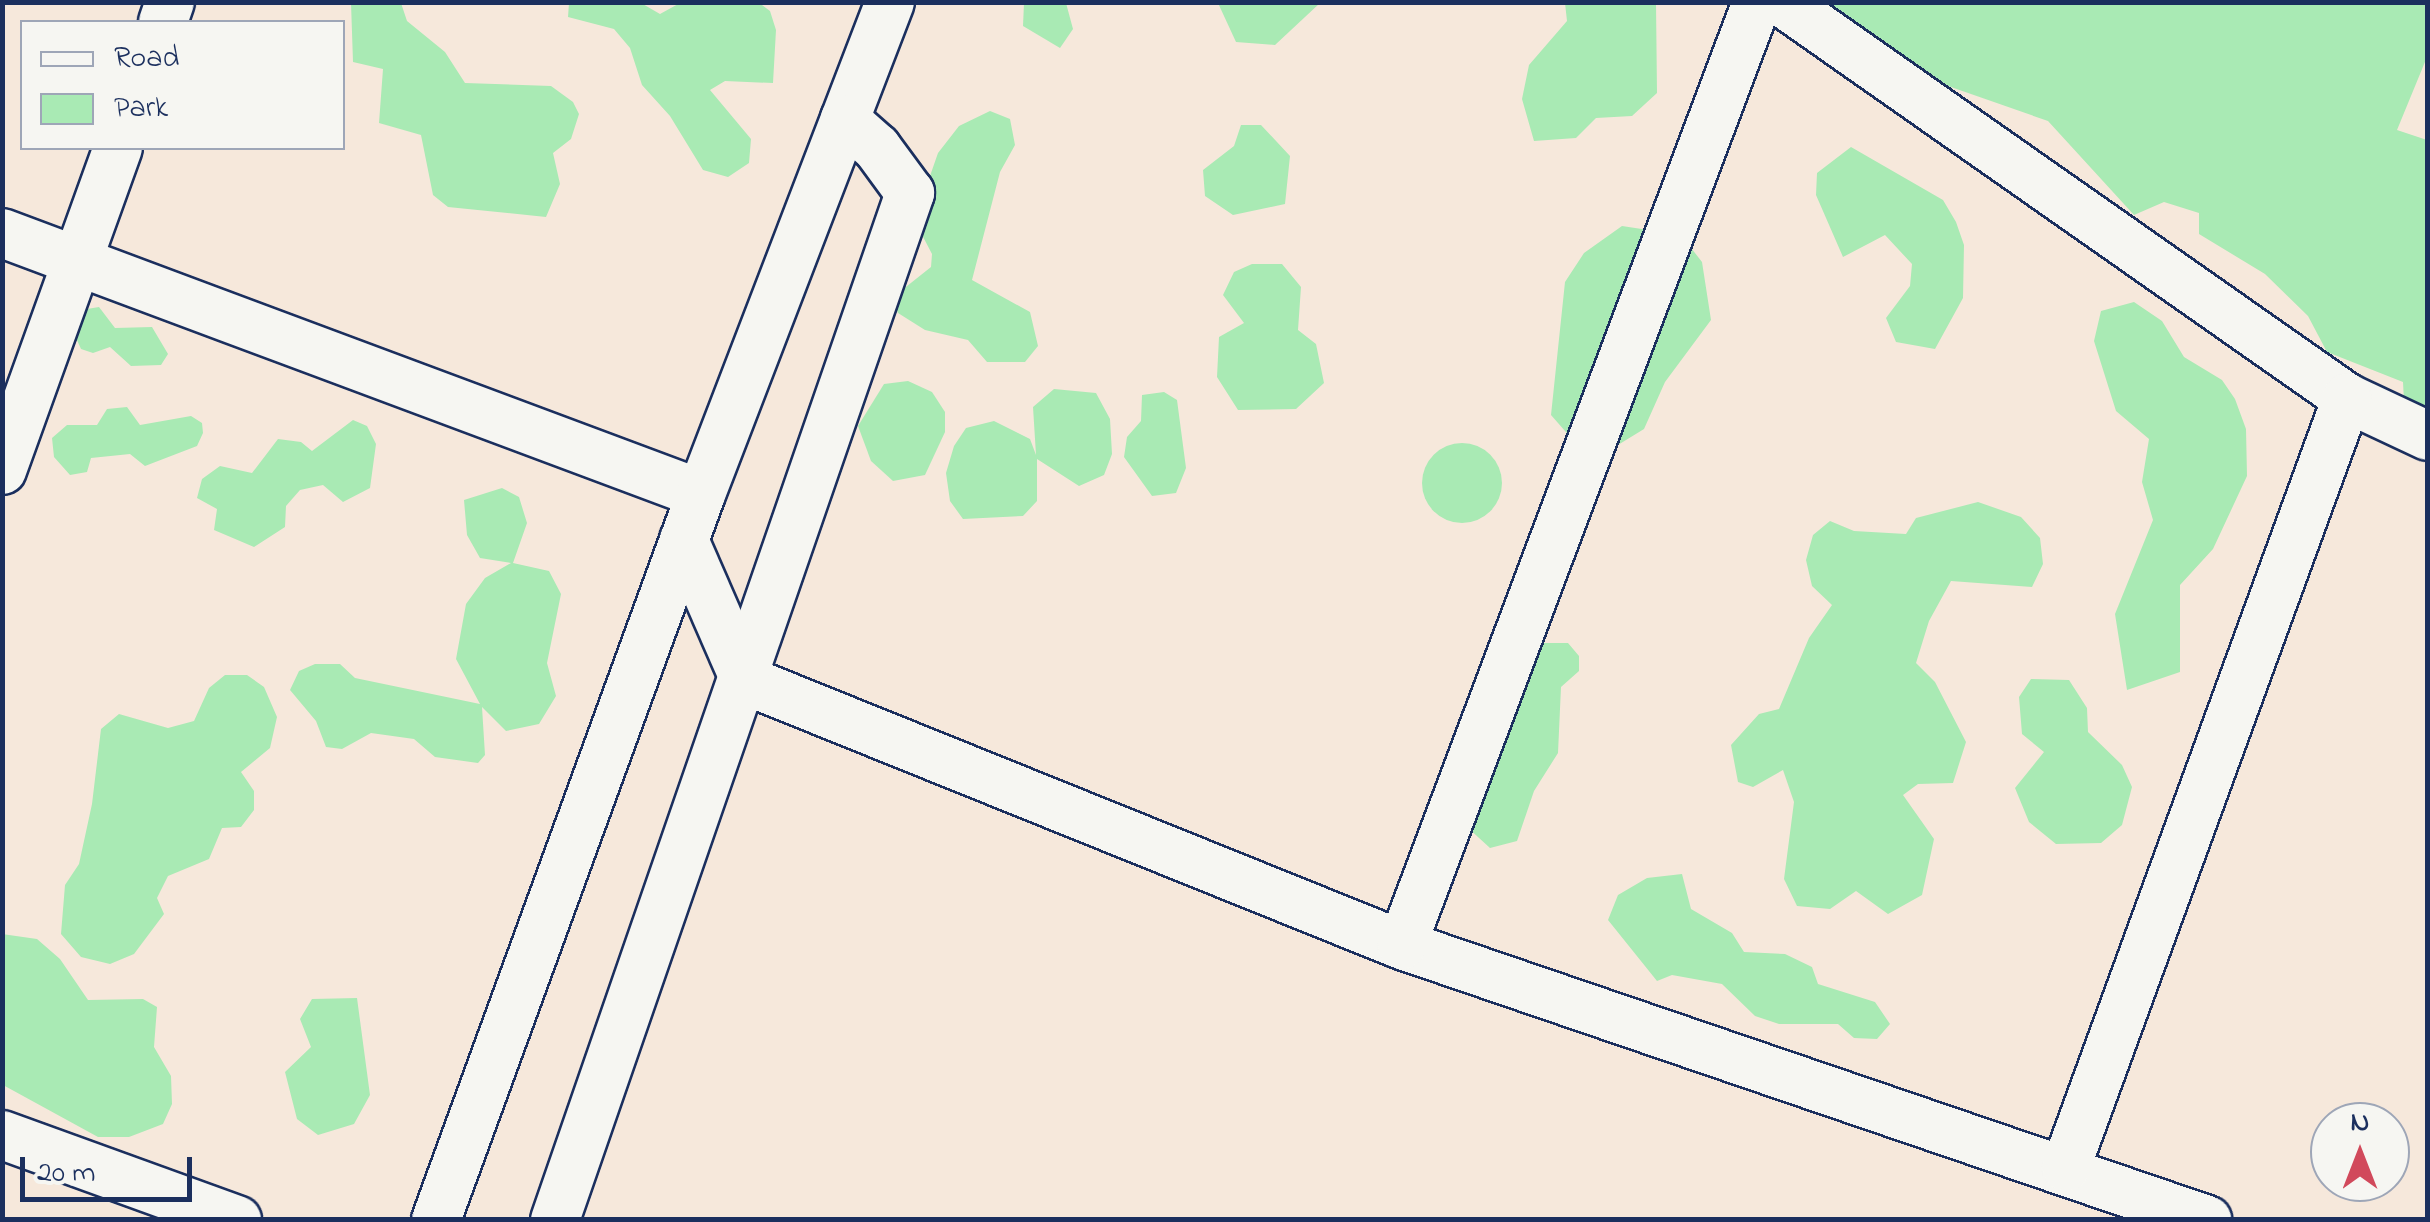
<!DOCTYPE html>
<style>
body{margin:0}
#map{position:relative;width:2430px;height:1222px;overflow:hidden;background:#f6e8db;font-family:"Indie Flower",sans-serif}
div>[style]{position:absolute}
[style*='--x']{left:calc(var(--x)*1px);top:calc(var(--y)*1px);width:calc(var(--w)*1px);rotate:calc(var(--a)*1deg)}
.green>*{inset:0;background:#a9eab4}
.round{border-radius:50%}
.roads{filter:drop-shadow(2px 0 #1b2f5e) drop-shadow(-2px 0 #1b2f5e) drop-shadow(0 2px #1b2f5e) drop-shadow(0 -2px #1b2f5e)}
.street>*{height:48px;margin:-24px;padding:0 24px;transform-origin:24px;border-radius:24px;background:#f6f6f2}
span{translate:-50% -50%;white-space:nowrap;text-align:center;line-height:1.15;-webkit-text-stroke:8px #f6f6f2;paint-order:stroke}
.frame{position:absolute;inset:0;border:5px solid #1b2f5e;pointer-events:none}
.legend{position:absolute;left:20px;top:20px;width:325px;height:130px;box-sizing:border-box;background:#f6f6f2;border:2px solid #9ea6b7;margin:0;padding:12px 18px;list-style:none;font-size:30px;color:#1b2f5e}
.legend li{display:flex;align-items:center;gap:20px;height:50px}
.legend b{width:50px;border:2px solid #9ea6b7}
.north{position:absolute;left:2310px;top:1102px;width:100px;height:100px;box-sizing:border-box;background:#f6f6f2;border:2px solid #9ea6b7;border-radius:50%;rotate:0deg;font-size:28px;font-weight:700;line-height:40px;text-align:center;color:#1b2f5e}
.north::after{content:'';display:block;margin:auto;width:35px;height:45px;background:#d1495b;clip-path:polygon(50% 0,100% 100%,50% 72%,0 100%)}
.scale{position:absolute;left:20px;top:1157px;width:172px;height:45px;box-sizing:border-box;border:5px solid #1b2f5e;border-top:0;padding-left:12px;font-size:30px;line-height:35px;white-space:nowrap;color:#1b2f5e;-webkit-text-stroke:8px #f6f6f2;paint-order:stroke}
</style>
<div id="map">
<div class="green">
<i style="clip-path:polygon(351px 3px,401px 3px,407px 21px,445px 52px,465px 83px,551px 86px,573px 102px,579px 114px,571px 139px,553px 153px,560px 184px,546px 217px,448px 207px,433px 195px,421px 135px,379px 123px,383px 69px,353px 62px)"></i>
<i style="clip-path:polygon(569px 3px,641px 3px,660px 14px,680px 3px,758px 2px,770px 11px,776px 30px,773px 83px,725px 81px,710px 90px,751px 139px,749px 163px,728px 177px,703px 170px,670px 116px,642px 85px,630px 48px,614px 29px,568px 17px)"></i>
<i style="clip-path:polygon(1024px 3px,1066px 3px,1073px 29px,1060px 48px,1023px 26px)"></i>
<i style="clip-path:polygon(1218px 3px,1320px 3px,1275px 45px,1236px 42px)"></i>
<i style="clip-path:polygon(1565px 3px,1656px 3px,1657px 93px,1632px 116px,1596px 118px,1576px 138px,1534px 141px,1522px 99px,1529px 65px,1567px 21px)"></i>
<i style="clip-path:polygon(1831px 3px,2427px 3px,2427px 57px,2397px 130px,2427px 140px,2427px 438px,2405px 422px,2403px 382px,2327px 352px,2308px 316px,2265px 274px,2199px 234px,2199px 213px,2164px 202px,2134px 215px,2048px 121px,1928px 79px,1883px 54px)"></i>
<i style="clip-path:polygon(990px 111px,1010px 119px,1015px 145px,1000px 172px,972px 280px,1030px 312px,1038px 346px,1025px 362px,987px 362px,968px 340px,925px 330px,898px 313px,892px 298px,931px 267px,932px 254px,920px 231px,923px 196px,938px 153px,959px 126px)"></i>
<i style="clip-path:polygon(1241px 125px,1261px 125px,1290px 156px,1285px 204px,1233px 215px,1205px 196px,1203px 170px,1234px 146px)"></i>
<i style="clip-path:polygon(1851px 147px,1943px 200px,1956px 222px,1964px 245px,1963px 298px,1935px 349px,1896px 342px,1886px 318px,1910px 286px,1912px 264px,1885px 235px,1843px 257px,1816px 195px,1817px 173px)"></i>
<i style="clip-path:polygon(1622px 226px,1681px 235px,1702px 262px,1711px 320px,1665px 382px,1644px 429px,1613px 448px,1579px 447px,1551px 415px,1565px 282px,1584px 253px)"></i>
<i style="clip-path:polygon(1252px 264px,1282px 264px,1301px 287px,1298px 330px,1316px 344px,1324px 383px,1296px 409px,1238px 410px,1217px 377px,1219px 337px,1244px 323px,1223px 295px,1234px 272px)"></i>
<i style="clip-path:polygon(2134px 302px,2162px 321px,2184px 357px,2222px 380px,2235px 399px,2246px 429px,2247px 476px,2213px 549px,2180px 585px,2180px 672px,2127px 690px,2115px 614px,2153px 520px,2142px 482px,2149px 439px,2116px 411px,2094px 341px,2101px 311px)"></i>
<i style="clip-path:polygon(99px 307px,115px 328px,152px 327px,168px 354px,161px 365px,131px 366px,110px 347px,93px 353px,81px 349px,72px 329px,81px 310px)"></i>
<i style="clip-path:polygon(908px 381px,932px 392px,945px 412px,945px 432px,925px 475px,893px 481px,871px 461px,858px 426px,884px 384px)"></i>
<i style="clip-path:polygon(1054px 389px,1096px 393px,1110px 419px,1112px 454px,1104px 475px,1079px 486px,1037px 459px,1037px 501px,1023px 516px,963px 519px,950px 501px,946px 473px,954px 446px,966px 428px,994px 421px,1030px 439px,1036px 455px,1033px 407px)"></i>
<i style="clip-path:polygon(1164px 392px,1177px 400px,1186px 468px,1176px 493px,1152px 496px,1124px 457px,1127px 437px,1141px 421px,1142px 395px)"></i>
<i style="clip-path:polygon(127px 407px,140px 425px,191px 416px,202px 423px,203px 433px,197px 446px,145px 466px,130px 454px,91px 458px,87px 472px,70px 475px,54px 457px,52px 438px,67px 425px,97px 425px,107px 409px)"></i>
<i style="clip-path:polygon(353px 420px,367px 426px,376px 444px,370px 488px,343px 502px,323px 485px,300px 490px,286px 506px,285px 527px,254px 547px,214px 530px,217px 509px,197px 498px,202px 479px,220px 466px,252px 473px,278px 439px,301px 442px,312px 451px)"></i>
<i class="round" style="left:1422px;top:443px;width:80px;height:80px"></i>
<i style="clip-path:polygon(502px 488px,519px 497px,527px 523px,513px 563px,549px 571px,561px 594px,547px 663px,556px 696px,539px 724px,506px 731px,482px 707px,485px 755px,478px 763px,435px 757px,414px 739px,371px 733px,342px 749px,326px 747px,316px 721px,290px 690px,299px 671px,315px 664px,340px 664px,355px 678px,480px 704px,456px 659px,466px 604px,485px 578px,511px 563px,480px 558px,467px 535px,464px 500px)"></i>
<i style="clip-path:polygon(1978px 502px,2021px 517px,2040px 538px,2043px 564px,2032px 587px,1951px 581px,1929px 621px,1916px 663px,1935px 682px,1966px 742px,1953px 783px,1918px 784px,1903px 795px,1934px 839px,1922px 895px,1888px 914px,1856px 891px,1830px 909px,1797px 906px,1784px 879px,1794px 802px,1783px 770px,1753px 787px,1738px 782px,1731px 745px,1759px 714px,1779px 709px,1809px 638px,1832px 605px,1812px 586px,1806px 560px,1813px 535px,1830px 521px,1854px 531px,1906px 534px,1916px 518px)"></i>
<i style="clip-path:polygon(1539px 643px,1568px 643px,1579px 656px,1579px 671px,1561px 687px,1558px 753px,1534px 791px,1517px 841px,1490px 848px,1466px 826px,1451px 795px,1445px 755px)"></i>
<i style="clip-path:polygon(225px 675px,247px 675px,264px 687px,277px 717px,270px 748px,241px 772px,254px 791px,254px 810px,241px 827px,222px 828px,209px 859px,168px 876px,157px 898px,164px 914px,134px 954px,110px 964px,81px 957px,61px 934px,65px 885px,79px 864px,92px 804px,101px 729px,119px 714px,168px 728px,194px 721px,209px 688px)"></i>
<i style="clip-path:polygon(2031px 679px,2069px 680px,2087px 708px,2088px 732px,2122px 765px,2132px 787px,2122px 825px,2101px 843px,2056px 844px,2029px 822px,2015px 788px,2044px 752px,2022px 734px,2019px 697px)"></i>
<i style="clip-path:polygon(1682px 874px,1691px 909px,1732px 933px,1744px 952px,1785px 954px,1812px 967px,1818px 984px,1875px 1002px,1890px 1024px,1877px 1039px,1854px 1038px,1838px 1024px,1779px 1024px,1755px 1016px,1722px 984px,1672px 975px,1657px 981px,1608px 920px,1618px 895px,1647px 878px)"></i>
<i style="clip-path:polygon(2px 934px,37px 939px,60px 959px,88px 1000px,143px 999px,157px 1007px,154px 1047px,171px 1076px,172px 1104px,163px 1124px,129px 1137px,98px 1137px,3px 1085px)"></i>
<i style="clip-path:polygon(357px 998px,370px 1095px,354px 1124px,318px 1135px,297px 1119px,285px 1072px,311px 1047px,300px 1019px,312px 999px)"></i>
</div>
<div class="roads">
<div class="street">
<i style="--x:1782;--y:2;--w:690;--a:35.03"></i>
<i style="--x:2347;--y:398;--w:89;--a:25.1"></i>
<i style="--x:163;--y:22;--w:21;--a:-71"></i>
<i style="--x:2;--y:233;--w:746;--a:20.48"></i>
<i style="--x:2;--y:470;--w:342;--a:-70.2"></i>
<i style="--x:684;--y:540;--w:153;--a:66.5"></i>
<i style="--x:745;--y:680;--w:708;--a:21.97"></i>
<i style="--x:1402;--y:945;--w:851;--a:18.86"></i>
<i style="--x:1402;--y:945;--w:1008;--a:-69.37"></i>
<i style="--x:2;--y:1135;--w:250;--a:19.9"></i>
<i style="--x:2066;--y:1167;--w:819;--a:-69.93"></i>
<i style="--x:436;--y:1220;--w:773;--a:-69.95"></i>
<i style="--x:701;--y:494;--w:527;--a:-68.99"></i>
<i style="--x:555;--y:1220;--w:1087;--a:-70.93"></i>
<i style="--x:910;--y:193;--w:56;--a:-126.3"></i>
<i style="--x:877;--y:148;--w:43;--a:-138.8"></i>
</div>
</div>
<div class="frame"></div>
<ul class="legend">
<li><b style="height:12px;background:#f6f6f2"></b>Road</li>
<li><b style="height:28px;background:#a9eab4"></b>Park</li>
</ul>
<div class="north">N</div>
<div class="scale">20 m</div>
</div>
